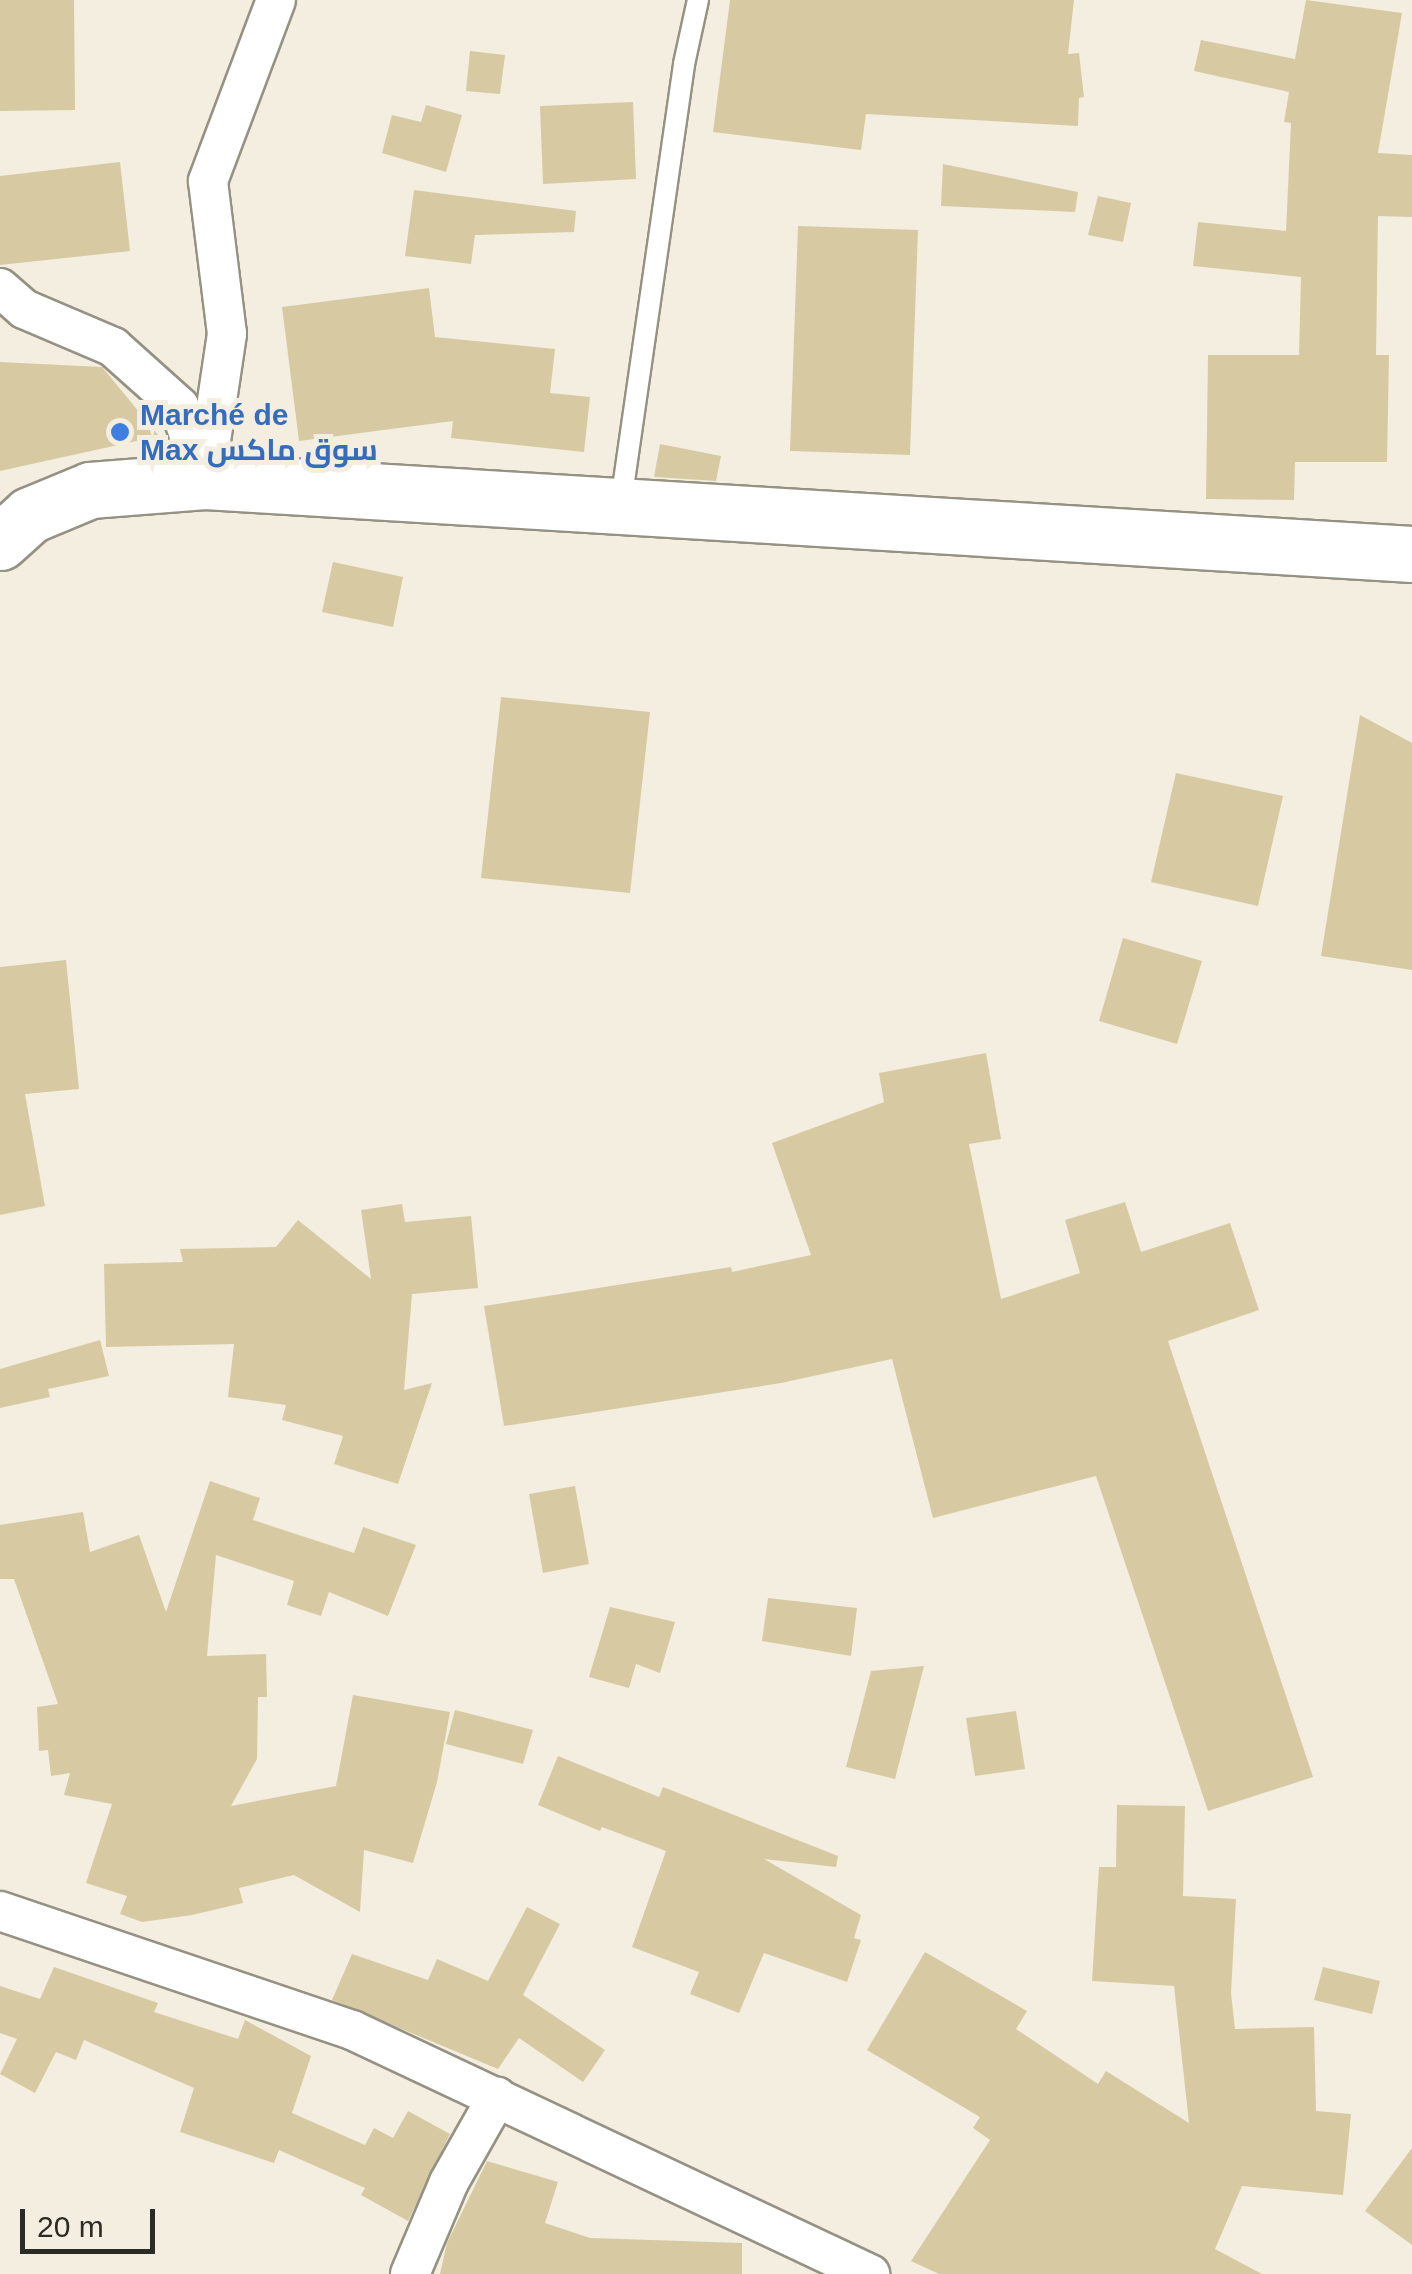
<!DOCTYPE html>
<meta charset="utf-8">
<style>
body{margin:0}
#map{position:relative;width:1412px;height:2274px;overflow:hidden;background:#f3eedf;font-family:Arial,Cairo,sans-serif}
div>[style]{position:absolute}
[style*='--x']{left:calc(var(--x)*1px);top:calc(var(--y)*1px);width:calc(var(--w)*1px);rotate:calc(var(--a)*1deg)}
.building>*{inset:0;background:#d7caa3}
.roads{filter:drop-shadow(2px 0 #959183) drop-shadow(-2px 0 #959183) drop-shadow(0 2px #959183) drop-shadow(0 -2px #959183)}
.lane>*{height:20px;margin:-10px;padding:0 10px;transform-origin:10px;border-radius:10px;background:#fff}
.street>*{height:38px;margin:-19px;padding:0 19px;transform-origin:19px;border-radius:19px;background:#fff}
.secondary>*{height:55px;margin:-27.5px;padding:0 27.5px;transform-origin:27.5px;border-radius:27.5px;background:#fff}
.dots>*{width:28px;height:28px;translate:-50% -50%;box-sizing:border-box;border:5px solid #f3eedf;border-radius:50%}
span{translate:-50% -50%;white-space:nowrap;text-align:center;line-height:1.15;-webkit-text-stroke:10px #f3eedf;paint-order:stroke}
.shop-label{font-size:30px;color:#366cbe;font-weight:700}
.left{translate:0 -50%;text-align:left}
.scale{position:absolute;left:20px;top:2209px;width:135px;height:45px;box-sizing:border-box;border:5px solid #2d2b25;border-top:0;padding-left:12px;font-size:30px;line-height:35px;white-space:nowrap;color:#2d2b25;-webkit-text-stroke:8px #f3eedf;paint-order:stroke}
</style>
<div id="map">
<div class="building">
<i style="clip-path:polygon(0 0,74px 0,75px 110px,0 111px)"></i>
<i style="clip-path:polygon(730px 0,1074px 0,1068px 54px,1079px 53px,1084px 97px,1079px 98px,1078px 126px,866px 114px,861px 150px,713px 132px)"></i>
<i style="clip-path:polygon(1306px 0,1402px 13px,1378px 153px,1412px 155px,1412px 217px,1378px 216px,1376px 355px,1389px 355px,1387px 462px,1295px 462px,1294px 500px,1206px 499px,1208px 355px,1299px 355px,1301px 277px,1193px 266px,1198px 222px,1286px 231px,1291px 123px,1284px 122px,1289px 92px,1194px 71px,1201px 40px,1295px 59px)"></i>
<i style="clip-path:polygon(470px 51px,505px 55px,500px 94px,466px 91px)"></i>
<i style="clip-path:polygon(633px 102px,636px 179px,543px 184px,540px 106px)"></i>
<i style="clip-path:polygon(426px 105px,462px 115px,446px 172px,382px 153px,392px 115px,421px 122px)"></i>
<i style="clip-path:polygon(120px 162px,130px 251px,0 265px,0 176px)"></i>
<i style="clip-path:polygon(943px 164px,1078px 192px,1075px 212px,941px 206px)"></i>
<i style="clip-path:polygon(414px 190px,576px 211px,574px 232px,475px 235px,471px 264px,405px 256px)"></i>
<i style="clip-path:polygon(1098px 196px,1131px 203px,1123px 242px,1088px 235px)"></i>
<i style="clip-path:polygon(798px 226px,918px 230px,910px 455px,790px 451px)"></i>
<i style="clip-path:polygon(429px 288px,435px 337px,555px 349px,550px 393px,590px 397px,584px 452px,451px 438px,453px 421px,299px 441px,282px 307px)"></i>
<i style="clip-path:polygon(0 362px,102px 367px,159px 436px,0 471px)"></i>
<i style="clip-path:polygon(660px 444px,721px 456px,716px 481px,654px 477px)"></i>
<i style="clip-path:polygon(333px 562px,403px 577px,393px 627px,322px 612px)"></i>
<i style="clip-path:polygon(501px 697px,650px 712px,630px 893px,481px 878px)"></i>
<i style="clip-path:polygon(1360px 715px,1412px 743px,1412px 970px,1321px 956px)"></i>
<i style="clip-path:polygon(1176px 773px,1283px 796px,1258px 906px,1151px 882px)"></i>
<i style="clip-path:polygon(1123px 938px,1202px 961px,1177px 1044px,1099px 1021px)"></i>
<i style="clip-path:polygon(66px 960px,79px 1089px,25px 1094px,45px 1206px,0 1215px,0 967px)"></i>
<i style="clip-path:polygon(986px 1053px,1001px 1139px,969px 1144px,1001px 1299px,1080px 1273px,1065px 1220px,1125px 1202px,1141px 1252px,1230px 1223px,1259px 1310px,1168px 1341px,1313px 1777px,1208px 1811px,1096px 1476px,933px 1518px,892px 1359px,781px 1383px,504px 1426px,484px 1306px,731px 1267px,732px 1272px,811px 1255px,772px 1143px,884px 1102px,879px 1073px)"></i>
<i style="clip-path:polygon(402px 1204px,405px 1222px,471px 1216px,478px 1288px,412px 1294px,404px 1390px,432px 1383px,398px 1484px,334px 1464px,343px 1436px,282px 1420px,286px 1405px,228px 1397px,234px 1344px,106px 1347px,104px 1264px,183px 1262px,180px 1249px,276px 1247px,298px 1220px,371px 1279px,361px 1210px)"></i>
<i style="clip-path:polygon(100px 1340px,109px 1376px,48px 1389px,50px 1397px,0 1408px,0 1369px)"></i>
<i style="clip-path:polygon(210px 1481px,260px 1498px,253px 1520px,354px 1553px,363px 1527px,416px 1545px,388px 1616px,329px 1592px,321px 1616px,287px 1605px,294px 1581px,216px 1555px,207px 1656px,266px 1654px,267px 1697px,258px 1697px,257px 1759px,231px 1806px,336px 1786px,353px 1695px,450px 1712px,437px 1782px,413px 1863px,364px 1850px,360px 1912px,294px 1875px,239px 1888px,243px 1903px,192px 1915px,142px 1922px,120px 1914px,127px 1896px,86px 1883px,112px 1804px,64px 1795px,70px 1773px,51px 1776px,48px 1750px,39px 1751px,37px 1707px,58px 1704px,14px 1579px,0 1579px,0 1525px,83px 1512px,90px 1552px,139px 1535px,166px 1612px)"></i>
<i style="clip-path:polygon(575px 1486px,589px 1564px,543px 1573px,529px 1494px)"></i>
<i style="clip-path:polygon(768px 1598px,857px 1608px,851px 1656px,762px 1641px)"></i>
<i style="clip-path:polygon(610px 1607px,675px 1622px,660px 1673px,636px 1664px,629px 1688px,589px 1677px)"></i>
<i style="clip-path:polygon(924px 1666px,895px 1779px,846px 1767px,871px 1671px)"></i>
<i style="clip-path:polygon(455px 1710px,533px 1730px,523px 1764px,446px 1744px)"></i>
<i style="clip-path:polygon(1016px 1711px,1025px 1769px,975px 1776px,966px 1718px)"></i>
<i style="clip-path:polygon(558px 1756px,659px 1797px,663px 1787px,838px 1856px,836px 1867px,764px 1859px,861px 1915px,854px 1938px,861px 1940px,847px 1982px,764px 1953px,739px 2013px,690px 1994px,699px 1972px,632px 1947px,666px 1851px,602px 1827px,600px 1831px,538px 1805px)"></i>
<i style="clip-path:polygon(1117px 1805px,1185px 1806px,1183px 1896px,1236px 1899px,1231px 1993px,1235px 2029px,1314px 2027px,1316px 2111px,1351px 2114px,1343px 2195px,1242px 2186px,1215px 2249px,1262px 2274px,939px 2274px,911px 2261px,990px 2140px,973px 2128px,980px 2117px,867px 2050px,925px 1952px,1027px 2011px,1016px 2029px,1098px 2084px,1106px 2071px,1189px 2123px,1174px 1986px,1092px 1981px,1099px 1867px,1116px 1867px)"></i>
<i style="clip-path:polygon(527px 1907px,560px 1924px,523px 1995px,605px 2050px,583px 2082px,519px 2038px,498px 2069px,332px 2000px,352px 1954px,428px 1980px,437px 1959px,488px 1981px)"></i>
<i style="clip-path:polygon(54px 1967px,158px 2003px,154px 2012px,238px 2039px,245px 2020px,311px 2056px,292px 2113px,365px 2145px,374px 2128px,393px 2138px,408px 2111px,450px 2134px,408px 2221px,361px 2195px,365px 2188px,279px 2150px,274px 2163px,180px 2132px,194px 2088px,84px 2040px,76px 2060px,56px 2052px,35px 2093px,0 2074px,17px 2039px,0 2033px,0 1986px,40px 1999px)"></i>
<i style="clip-path:polygon(1323px 1967px,1380px 1981px,1372px 2014px,1314px 2000px)"></i>
<i style="clip-path:polygon(1412px 2148px,1412px 2245px,1365px 2211px)"></i>
<i style="clip-path:polygon(487px 2161px,558px 2182px,545px 2223px,590px 2238px,742px 2243px,742px 2274px,440px 2274px,447px 2243px)"></i>
</div>
<div class="roads">
<div class="lane">
<i style="--x:621;--y:502;--w:443;--a:-81.8"></i>
<i style="--x:684;--y:64;--w:66;--a:-77.7"></i>
</div>
<div class="street">
<i style="--x:0;--y:288;--w:32;--a:41"></i>
<i style="--x:24;--y:309;--w:97;--a:23.1"></i>
<i style="--x:113;--y:347;--w:89;--a:41.8"></i>
<i style="--x:179;--y:406;--w:75;--a:71.3"></i>
<i style="--x:205;--y:481;--w:149;--a:-81.5"></i>
<i style="--x:227;--y:334;--w:154;--a:-97.1"></i>
<i style="--x:208;--y:181;--w:193;--a:-69.4"></i>
<i style="--x:0;--y:1911;--w:372;--a:18.7"></i>
<i style="--x:352;--y:2030;--w:573;--a:25.22"></i>
<i style="--x:410;--y:2274;--w:100;--a:-67"></i>
<i style="--x:449;--y:2182;--w:98;--a:-60.5"></i>
</div>
<div class="secondary">
<i style="--x:0;--y:542;--w:40;--a:-42"></i>
<i style="--x:30;--y:515;--w:65;--a:-22.6"></i>
<i style="--x:90;--y:490;--w:115;--a:-4.5"></i>
<i style="--x:205;--y:481;--w:1209;--a:3.46"></i>
</div>
</div>
<div class="dots">
<i style="left:120px;top:432px;background:#3f7fe0"></i>
</div>
<div class="shop-label">
<span class="left" style="left:140px;top:432px">Marché de<br>Max سوق ماكس</span>
</div>
<div class="scale">20 m</div>
</div>
